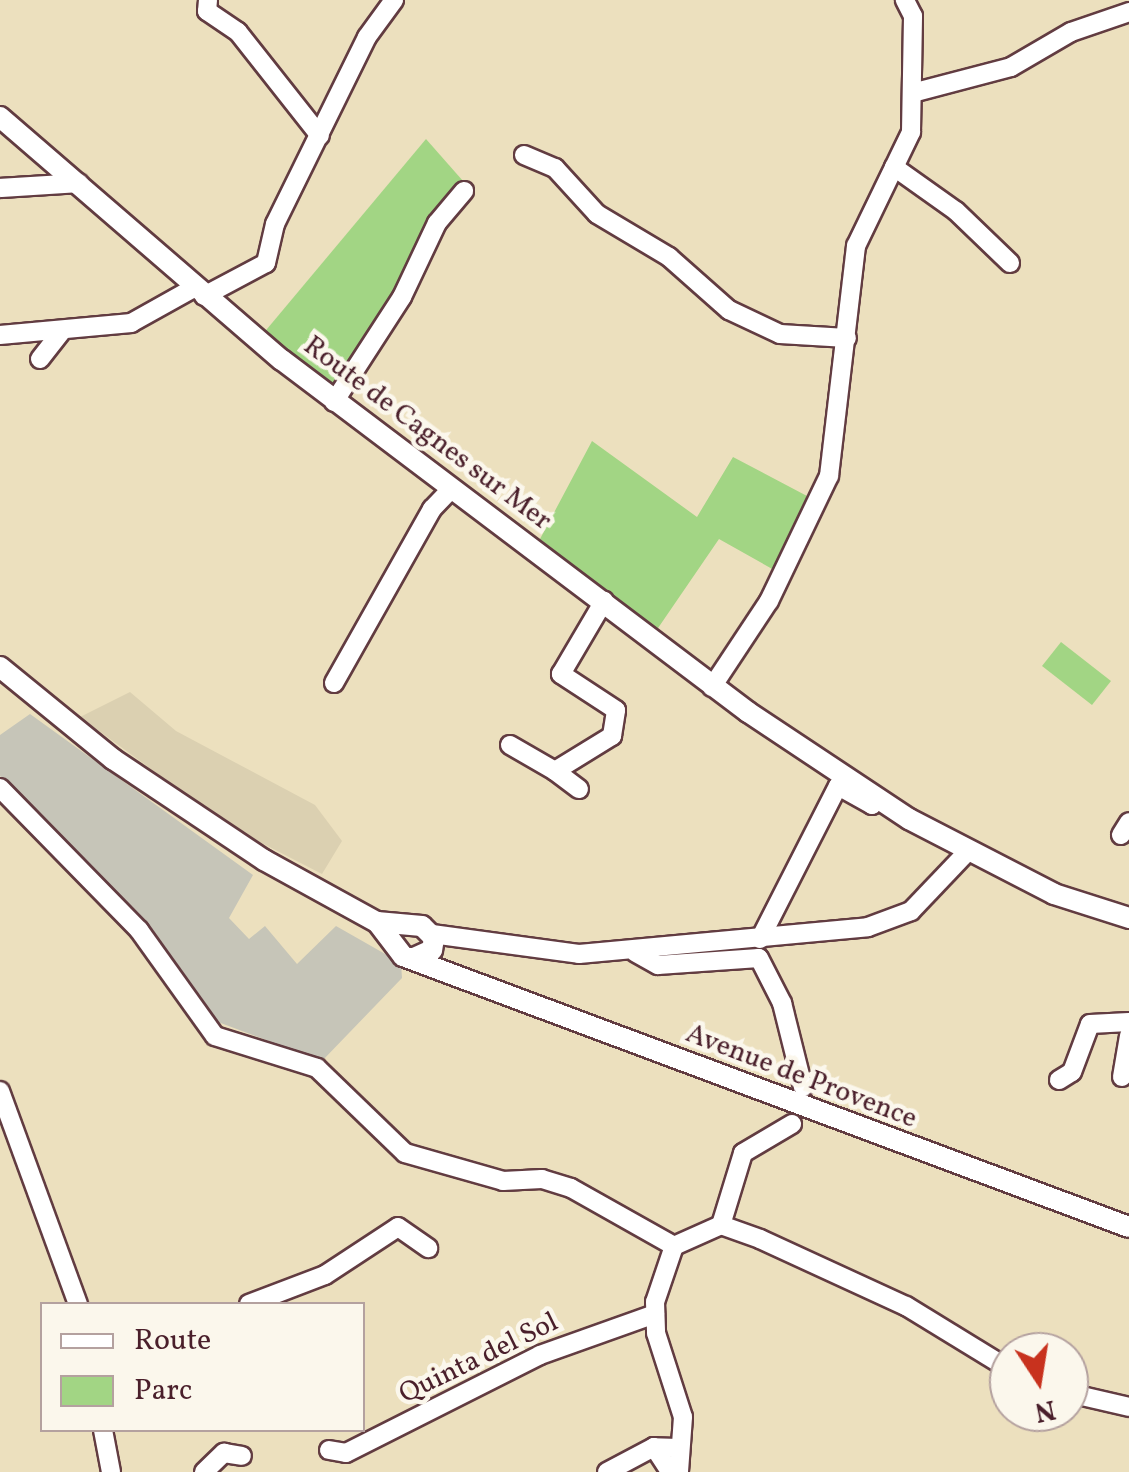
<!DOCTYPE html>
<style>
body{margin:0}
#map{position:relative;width:1129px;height:1472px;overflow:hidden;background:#ece0be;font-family:Vollkorn,serif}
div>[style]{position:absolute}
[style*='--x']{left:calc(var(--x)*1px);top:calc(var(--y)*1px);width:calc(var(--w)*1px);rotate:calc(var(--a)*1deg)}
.built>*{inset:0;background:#dbd0b1}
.industrial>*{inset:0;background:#c6c5b8}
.green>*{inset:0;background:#a2d584}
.roads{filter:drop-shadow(2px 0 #623c41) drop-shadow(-2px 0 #623c41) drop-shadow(0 2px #623c41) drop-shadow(0 -2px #623c41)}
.minor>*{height:18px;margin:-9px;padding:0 9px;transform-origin:9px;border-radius:9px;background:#fff}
.major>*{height:20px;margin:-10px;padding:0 10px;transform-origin:10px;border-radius:10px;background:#fff}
span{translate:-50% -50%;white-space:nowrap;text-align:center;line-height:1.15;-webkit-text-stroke:9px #fbf7ec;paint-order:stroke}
.street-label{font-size:28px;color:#4a1f2b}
.legend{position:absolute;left:40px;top:1302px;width:325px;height:130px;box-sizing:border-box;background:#fbf7ec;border:2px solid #b4a19f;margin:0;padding:12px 18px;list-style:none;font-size:30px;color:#4a1f2b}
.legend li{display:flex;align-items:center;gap:20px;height:50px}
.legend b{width:50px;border:2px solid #b4a19f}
.north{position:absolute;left:989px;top:1332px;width:100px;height:100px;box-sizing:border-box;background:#fbf7ec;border:2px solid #b4a19f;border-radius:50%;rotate:168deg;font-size:28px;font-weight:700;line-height:40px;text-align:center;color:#4a1f2b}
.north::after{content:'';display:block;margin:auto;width:35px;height:45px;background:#c8321e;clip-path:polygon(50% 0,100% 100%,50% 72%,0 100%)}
</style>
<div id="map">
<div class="built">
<i style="clip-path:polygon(130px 692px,176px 731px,315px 805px,342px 841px,322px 874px,229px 826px,80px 717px)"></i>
</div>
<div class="industrial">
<i style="clip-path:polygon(30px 714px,253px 875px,229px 918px,249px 939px,265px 926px,297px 964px,336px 926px,401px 963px,402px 978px,322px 1061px,210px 1019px,138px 916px,0 776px,0 735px)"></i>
</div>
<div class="green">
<i style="clip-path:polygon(426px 139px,463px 181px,335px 388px,262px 335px)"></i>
<i style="clip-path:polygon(592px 441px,697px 517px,733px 457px,807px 496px,774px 570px,719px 539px,656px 631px,540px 539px)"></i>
<i style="clip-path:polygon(1061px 642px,1111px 681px,1092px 705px,1042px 666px)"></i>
</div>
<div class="roads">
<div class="minor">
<i style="--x:208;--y:0;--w:11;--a:95"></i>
<i style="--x:207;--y:11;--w:37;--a:34"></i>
<i style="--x:238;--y:32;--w:132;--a:51.7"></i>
<i style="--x:916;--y:92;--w:98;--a:-14.7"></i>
<i style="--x:1011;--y:67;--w:69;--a:-30.3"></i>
<i style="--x:1071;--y:32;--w:61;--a:-19"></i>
<i style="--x:524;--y:155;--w:34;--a:23"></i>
<i style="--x:555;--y:168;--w:62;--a:47.6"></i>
<i style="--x:597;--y:214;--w:84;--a:30.8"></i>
<i style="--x:669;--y:257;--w:80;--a:41.5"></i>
<i style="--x:729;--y:310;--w:56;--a:25.2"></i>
<i style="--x:780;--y:334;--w:67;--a:3.4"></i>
<i style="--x:894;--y:167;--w:76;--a:35.4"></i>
<i style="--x:956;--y:211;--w:75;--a:43.9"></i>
<i style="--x:0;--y:188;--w:79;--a:-3.6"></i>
<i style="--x:204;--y:296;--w:70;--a:-28"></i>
<i style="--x:266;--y:263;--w:40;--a:-77"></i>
<i style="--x:275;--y:224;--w:208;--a:-63.8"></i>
<i style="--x:367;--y:37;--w:46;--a:-53.9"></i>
<i style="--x:0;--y:335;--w:132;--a:-5.2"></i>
<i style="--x:131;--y:323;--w:72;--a:-29.1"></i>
<i style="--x:40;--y:359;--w:34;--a:-52"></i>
<i style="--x:334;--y:402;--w:125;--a:-57.1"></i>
<i style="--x:402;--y:297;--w:82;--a:-64.7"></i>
<i style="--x:437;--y:223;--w:42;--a:-49.8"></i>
<i style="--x:334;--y:683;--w:200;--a:-60.6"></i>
<i style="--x:432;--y:509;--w:28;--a:-46"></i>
<i style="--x:712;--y:687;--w:103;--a:-56.5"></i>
<i style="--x:769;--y:601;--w:139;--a:-64.4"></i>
<i style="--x:829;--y:476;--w:232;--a:-83.3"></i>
<i style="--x:856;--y:246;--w:127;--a:-64.2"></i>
<i style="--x:911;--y:132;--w:116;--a:-89"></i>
<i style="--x:913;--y:16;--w:18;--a:-117"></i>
<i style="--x:510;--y:745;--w:52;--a:30"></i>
<i style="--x:555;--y:771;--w:67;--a:-31.6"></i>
<i style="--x:612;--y:736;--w:26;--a:-81"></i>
<i style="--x:616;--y:710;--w:66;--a:-146.8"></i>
<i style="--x:561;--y:674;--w:85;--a:-59.5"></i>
<i style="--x:555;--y:771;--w:30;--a:37"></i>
<i style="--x:0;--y:788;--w:199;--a:45.6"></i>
<i style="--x:139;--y:930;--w:130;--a:54.4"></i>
<i style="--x:215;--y:1036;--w:107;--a:17.4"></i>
<i style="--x:317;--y:1068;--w:122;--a:44"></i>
<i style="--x:405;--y:1153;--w:102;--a:15.9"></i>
<i style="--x:503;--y:1181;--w:39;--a:-3"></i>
<i style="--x:542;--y:1179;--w:30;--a:17"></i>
<i style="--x:571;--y:1188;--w:118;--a:29.4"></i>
<i style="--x:674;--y:1246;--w:51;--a:-24.1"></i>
<i style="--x:721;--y:1225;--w:41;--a:19.7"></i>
<i style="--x:760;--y:1239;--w:161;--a:24.7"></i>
<i style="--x:906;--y:1306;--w:121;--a:31.5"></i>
<i style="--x:1121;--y:835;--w:15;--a:-58"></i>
<i style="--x:432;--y:934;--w:148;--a:7.7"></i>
<i style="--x:579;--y:954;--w:290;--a:-5.3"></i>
<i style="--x:868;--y:927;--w:46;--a:-20.4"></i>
<i style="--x:911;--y:911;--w:84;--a:-46.4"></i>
<i style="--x:760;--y:939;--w:172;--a:-63"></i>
<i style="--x:838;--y:786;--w:39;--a:29"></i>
<i style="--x:872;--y:805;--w:7;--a:-63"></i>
<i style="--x:636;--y:953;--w:25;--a:29"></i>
<i style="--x:658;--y:965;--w:101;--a:-4"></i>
<i style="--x:759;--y:958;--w:51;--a:62.9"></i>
<i style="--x:782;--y:1003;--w:87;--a:76"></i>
<i style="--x:1122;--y:1077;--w:42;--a:-80.3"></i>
<i style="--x:1059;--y:1080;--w:15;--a:-32"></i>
<i style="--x:1072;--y:1072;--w:51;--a:-69.4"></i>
<i style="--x:1090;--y:1024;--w:39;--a:-3"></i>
<i style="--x:0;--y:1091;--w:227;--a:69.9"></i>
<i style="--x:721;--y:1225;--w:75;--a:-73"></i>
<i style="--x:743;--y:1153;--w:57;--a:-30.6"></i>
<i style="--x:674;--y:1246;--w:59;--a:108.7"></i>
<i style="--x:655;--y:1302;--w:31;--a:88"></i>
<i style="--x:656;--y:1333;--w:88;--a:72.2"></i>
<i style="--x:683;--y:1417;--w:55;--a:94.2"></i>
<i style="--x:249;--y:1304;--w:81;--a:-20.9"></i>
<i style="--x:325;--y:1275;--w:87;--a:-33.3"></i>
<i style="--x:398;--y:1227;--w:37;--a:35"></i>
<i style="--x:1069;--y:1393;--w:62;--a:13.1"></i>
<i style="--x:103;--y:1430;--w:43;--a:79.2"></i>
<i style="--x:678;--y:1448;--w:24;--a:-178"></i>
<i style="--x:654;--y:1447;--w:27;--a:57"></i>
<i style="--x:669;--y:1470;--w:9;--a:13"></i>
<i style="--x:329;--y:1450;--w:17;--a:10"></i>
<i style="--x:346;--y:1453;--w:217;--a:-26.8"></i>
<i style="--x:540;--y:1355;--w:122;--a:-19.6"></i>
<i style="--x:204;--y:1472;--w:28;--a:-44"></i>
<i style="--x:224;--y:1453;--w:18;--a:9"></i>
<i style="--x:607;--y:1472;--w:53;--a:-28"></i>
</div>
<div class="major">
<i style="--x:0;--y:117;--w:372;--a:40.8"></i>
<i style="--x:282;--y:360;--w:584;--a:37.07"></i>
<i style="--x:748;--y:712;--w:193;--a:33.6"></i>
<i style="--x:909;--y:819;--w:163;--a:27.3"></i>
<i style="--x:1054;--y:894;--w:79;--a:17.7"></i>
<i style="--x:0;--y:667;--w:146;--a:39.2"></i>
<i style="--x:113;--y:759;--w:182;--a:33.8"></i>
<i style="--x:264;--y:860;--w:129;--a:28.8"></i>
<i style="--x:377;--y:922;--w:45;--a:5.1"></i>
<i style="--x:422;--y:926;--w:17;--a:45"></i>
<i style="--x:434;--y:938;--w:12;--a:99"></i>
<i style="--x:432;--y:950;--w:20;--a:156"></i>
<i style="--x:377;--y:922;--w:43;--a:52.6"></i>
<i style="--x:403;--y:956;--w:775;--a:20.47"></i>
</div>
</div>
<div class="street-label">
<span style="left:427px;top:434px;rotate:37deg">Route de Cagnes sur Mer</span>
<span style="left:801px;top:1077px;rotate:21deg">Avenue de Provence</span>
<span style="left:479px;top:1359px;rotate:-26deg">Quinta del Sol</span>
</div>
<ul class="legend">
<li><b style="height:12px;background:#fff"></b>Route</li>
<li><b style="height:28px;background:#a2d584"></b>Parc</li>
</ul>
<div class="north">N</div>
</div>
